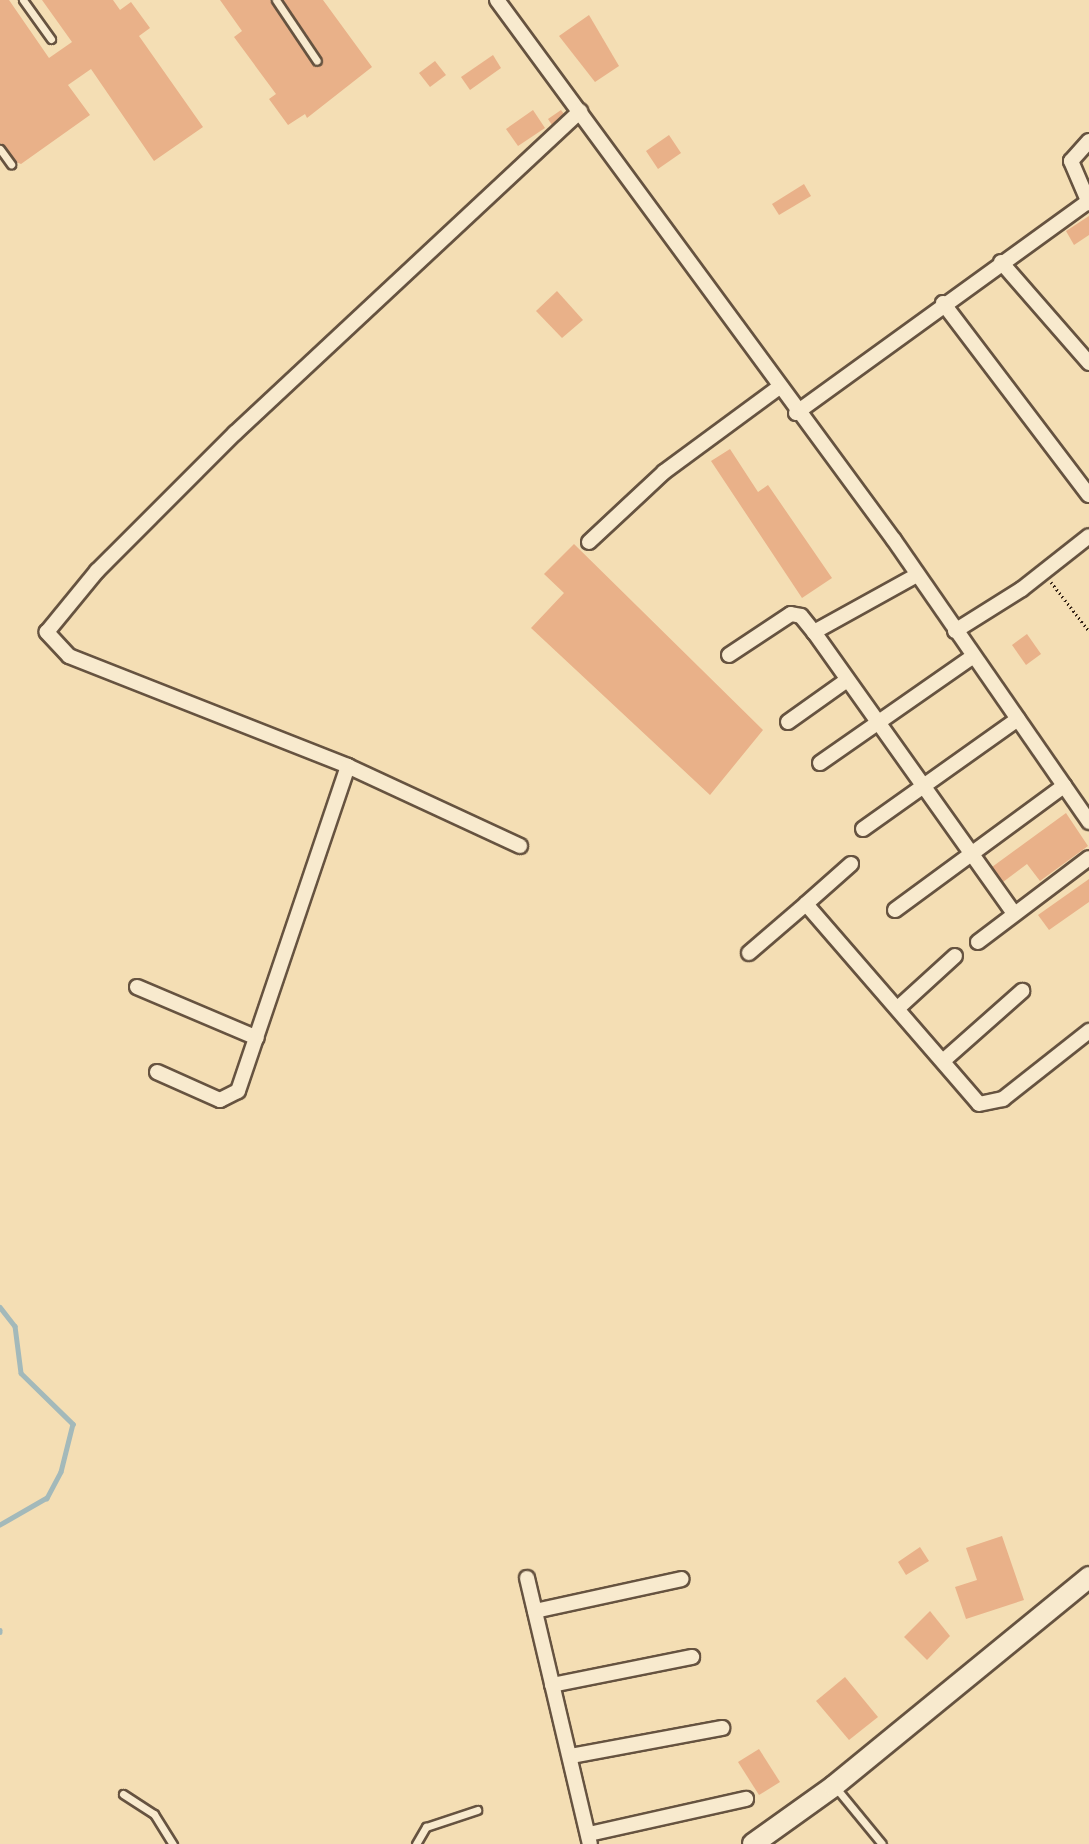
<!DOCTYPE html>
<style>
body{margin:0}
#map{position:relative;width:1089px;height:1844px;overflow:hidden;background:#f4deb4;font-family:"IM FELL Great Primer",serif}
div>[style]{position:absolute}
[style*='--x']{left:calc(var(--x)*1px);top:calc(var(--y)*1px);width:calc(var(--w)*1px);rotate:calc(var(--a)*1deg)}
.stream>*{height:4.5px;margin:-2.25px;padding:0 2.25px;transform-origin:2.25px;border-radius:2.25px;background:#a3b9ba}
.building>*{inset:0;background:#e9b189}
.path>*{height:3px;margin-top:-1.5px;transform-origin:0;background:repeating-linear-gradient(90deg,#362519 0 1.5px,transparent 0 4.5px)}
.roads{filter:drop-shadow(2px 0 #665340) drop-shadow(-2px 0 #665340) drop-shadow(0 2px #665340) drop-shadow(0 -2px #665340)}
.service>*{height:7px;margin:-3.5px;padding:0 3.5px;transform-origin:3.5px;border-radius:3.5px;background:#f8eace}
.minor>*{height:14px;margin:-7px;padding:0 7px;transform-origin:7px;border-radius:7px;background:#f8eace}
.secondary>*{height:20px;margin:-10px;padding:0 10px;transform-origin:10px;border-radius:10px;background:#f8eace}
span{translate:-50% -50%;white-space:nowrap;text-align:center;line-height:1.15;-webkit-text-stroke:4.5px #f8eace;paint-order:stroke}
</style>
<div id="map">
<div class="stream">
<i style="--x:0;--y:1307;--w:24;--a:52"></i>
<i style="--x:15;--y:1326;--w:47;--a:82.7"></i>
<i style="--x:21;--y:1373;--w:73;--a:44.4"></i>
<i style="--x:73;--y:1424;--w:49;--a:104"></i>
<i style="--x:61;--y:1472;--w:30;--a:118"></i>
<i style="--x:47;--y:1498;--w:54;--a:150.1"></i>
<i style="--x:0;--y:1630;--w:2;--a:90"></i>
</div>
<div class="building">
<i style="clip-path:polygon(0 0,9px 0,49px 58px,72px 42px,42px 0,113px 0,120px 10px,131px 2px,150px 28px,139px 36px,203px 127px,154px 161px,91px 69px,68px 85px,90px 115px,21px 164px,16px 162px,0 143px)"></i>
<i style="clip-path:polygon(220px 0,270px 0,317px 67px,322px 58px,283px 0,323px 0,372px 67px,307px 118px,305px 114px,288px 125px,269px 99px,276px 94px,234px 37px,242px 31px)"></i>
<i style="clip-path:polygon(589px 15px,619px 66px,595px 82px,559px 36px)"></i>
<i style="clip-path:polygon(493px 55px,501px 68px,470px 90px,461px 77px)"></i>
<i style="clip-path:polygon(435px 61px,446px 75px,430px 87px,419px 73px)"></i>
<i style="clip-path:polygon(533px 110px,545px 128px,518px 146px,506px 129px)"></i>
<i style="clip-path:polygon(561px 110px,564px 114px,552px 125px,548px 119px)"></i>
<i style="clip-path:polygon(669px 135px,681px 153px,658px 169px,646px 151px)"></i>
<i style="clip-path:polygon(804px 184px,811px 196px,779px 215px,772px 204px)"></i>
<i style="clip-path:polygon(1089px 216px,1089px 235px,1074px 245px,1066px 231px)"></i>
<i style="clip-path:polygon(557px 291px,583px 320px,562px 338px,536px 311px)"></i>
<i style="clip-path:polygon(730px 449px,758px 492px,768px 485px,832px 578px,802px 598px,711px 461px)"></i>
<i style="clip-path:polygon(574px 544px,763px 730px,710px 795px,531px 628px,564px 593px,544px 574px)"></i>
<i style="clip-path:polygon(1027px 634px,1041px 654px,1026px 665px,1012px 645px)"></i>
<i style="clip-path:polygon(1066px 813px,1088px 846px,1040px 881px,1027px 864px,1003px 882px,992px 867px)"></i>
<i style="clip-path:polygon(1089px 879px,1089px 902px,1049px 930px,1038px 915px)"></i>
<i style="clip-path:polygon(1002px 1536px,1024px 1600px,966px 1619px,955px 1587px,977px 1580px,966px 1548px)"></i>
<i style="clip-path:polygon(920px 1547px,929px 1561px,906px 1575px,898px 1562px)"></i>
<i style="clip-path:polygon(930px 1611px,950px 1636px,927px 1660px,904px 1637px)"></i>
<i style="clip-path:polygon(845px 1677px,878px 1717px,849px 1740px,816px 1701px)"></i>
<i style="clip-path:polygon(759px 1749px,780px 1782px,759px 1795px,738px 1762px)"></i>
</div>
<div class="path">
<i style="--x:1051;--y:582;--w:62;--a:52.2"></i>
</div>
<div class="roads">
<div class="service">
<i style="--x:23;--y:0;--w:48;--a:54.3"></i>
<i style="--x:276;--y:0;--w:73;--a:56.1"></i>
<i style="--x:0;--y:149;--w:19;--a:54"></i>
<i style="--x:836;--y:1788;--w:72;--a:50.6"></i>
<i style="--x:123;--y:1794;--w:37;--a:33"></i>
<i style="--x:154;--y:1814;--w:36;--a:58"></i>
<i style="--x:416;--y:1844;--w:20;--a:-60"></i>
<i style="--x:426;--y:1827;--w:54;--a:-18.4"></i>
</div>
<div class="minor">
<i style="--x:497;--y:0;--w:670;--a:53.68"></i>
<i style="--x:894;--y:540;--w:343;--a:55.3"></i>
<i style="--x:1089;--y:141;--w:27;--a:132"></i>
<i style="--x:1071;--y:161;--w:46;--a:66.8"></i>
<i style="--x:1001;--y:262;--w:134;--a:48.9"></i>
<i style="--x:943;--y:303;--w:241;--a:52.8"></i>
<i style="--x:796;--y:413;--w:360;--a:-35.9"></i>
<i style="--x:589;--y:542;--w:103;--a:-43"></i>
<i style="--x:664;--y:472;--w:142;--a:-36.4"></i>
<i style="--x:917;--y:575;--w:118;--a:151"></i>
<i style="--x:814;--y:632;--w:344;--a:54.6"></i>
<i style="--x:955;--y:631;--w:79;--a:-32.1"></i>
<i style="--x:1022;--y:589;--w:85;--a:-38.3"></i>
<i style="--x:729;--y:655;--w:74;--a:-33.5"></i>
<i style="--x:791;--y:614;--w:10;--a:11"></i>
<i style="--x:801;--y:616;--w:21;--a:51"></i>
<i style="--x:788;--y:722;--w:72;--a:-35.4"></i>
<i style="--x:820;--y:763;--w:185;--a:-34.9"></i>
<i style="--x:863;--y:829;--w:190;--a:-35.4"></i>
<i style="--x:520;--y:846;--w:190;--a:-155.1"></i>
<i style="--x:348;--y:766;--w:300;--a:-158.5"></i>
<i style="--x:69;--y:656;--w:33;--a:-133"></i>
<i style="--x:47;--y:632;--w:79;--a:-50.7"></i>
<i style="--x:97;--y:571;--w:195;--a:-45"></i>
<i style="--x:235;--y:433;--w:472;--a:-43"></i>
<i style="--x:851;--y:864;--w:60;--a:138.4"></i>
<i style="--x:806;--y:904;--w:264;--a:49.1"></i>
<i style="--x:979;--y:1104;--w:25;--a:-12"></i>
<i style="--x:1003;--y:1099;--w:110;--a:-38.3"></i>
<i style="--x:895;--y:910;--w:210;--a:-36.3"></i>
<i style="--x:978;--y:942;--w:139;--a:-37.1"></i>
<i style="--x:749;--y:953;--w:75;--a:-40.7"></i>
<i style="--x:137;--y:987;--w:130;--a:23"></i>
<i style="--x:898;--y:1008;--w:77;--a:-42.4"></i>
<i style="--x:943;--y:1061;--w:106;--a:-41.5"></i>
<i style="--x:157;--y:1072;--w:69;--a:24"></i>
<i style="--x:220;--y:1100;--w:20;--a:-27"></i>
<i style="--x:238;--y:1091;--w:343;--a:-71.3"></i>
<i style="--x:527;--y:1578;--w:273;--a:76.7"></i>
<i style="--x:535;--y:1611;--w:150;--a:-12.3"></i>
<i style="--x:552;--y:1685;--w:143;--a:-11.3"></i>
<i style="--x:571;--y:1756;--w:154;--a:-10.5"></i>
<i style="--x:589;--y:1834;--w:161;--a:-12.6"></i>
</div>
<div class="secondary">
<i style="--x:753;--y:1844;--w:100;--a:-35.6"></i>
<i style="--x:834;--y:1786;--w:330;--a:-39.3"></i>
</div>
</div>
</div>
